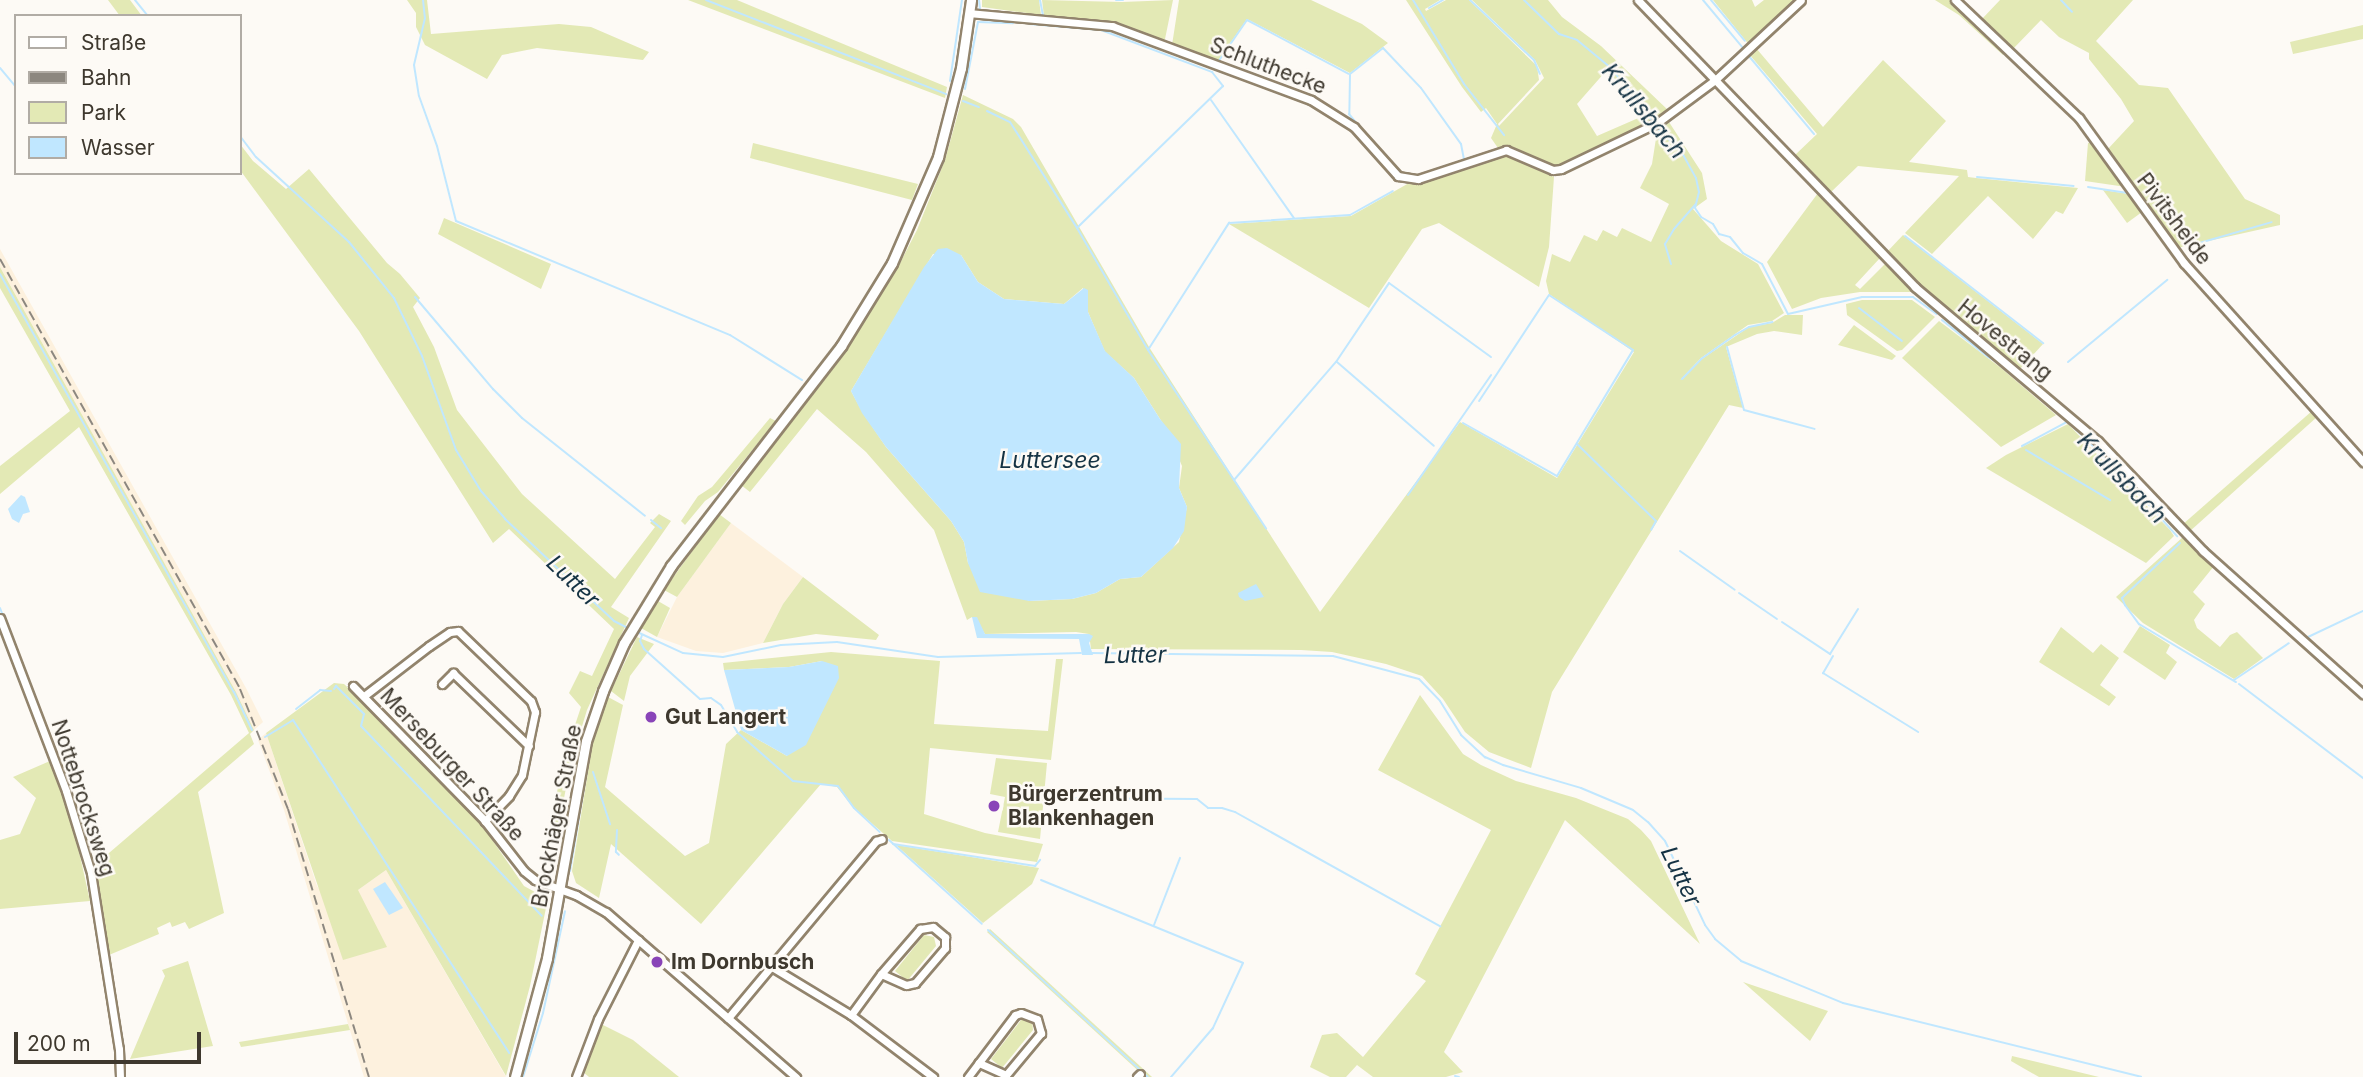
<!DOCTYPE html>
<meta charset="utf-8">
<style>
body{margin:0}
#map{position:relative;width:2363px;height:1077px;overflow:hidden;background:#fdfaf5;font-family:Inter,sans-serif}
div>[style]{position:absolute}
[style*='--x']{left:calc(var(--x)*1px);top:calc(var(--y)*1px);width:calc(var(--w)*1px);rotate:calc(var(--a)*1deg)}
.built>*{inset:0;background:#fdf1de}
.green>*{inset:0;background:#e3e9b5}
.water>*{inset:0;background:#c0e7ff}
.stream>*{height:2px;margin:-1px;padding:0 1px;transform-origin:1px;border-radius:1px;background:#c0e7ff}
.roads{filter:drop-shadow(2px 0 #92846d) drop-shadow(-2px 0 #92846d) drop-shadow(0 2px #92846d) drop-shadow(0 -2px #92846d)}
.minor>*{height:7px;margin:-3.5px;padding:0 3.5px;transform-origin:3.5px;border-radius:3.5px;background:#fff}
.major>*{height:9px;margin:-4.5px;padding:0 4.5px;transform-origin:4.5px;border-radius:4.5px;background:#fff}
.rail>*{height:2px;margin-top:-1px;transform-origin:0;background:repeating-linear-gradient(90deg,#8c877f 0 10px,transparent 0 15px)}
.dots>*{width:19px;height:19px;translate:-50% -50%;box-sizing:border-box;border:4px solid #fdfaf5;border-radius:50%}
span{translate:-50% -50%;white-space:nowrap;text-align:center;line-height:1.15;-webkit-text-stroke:5px #fdfaf5;paint-order:stroke}
.street-label{font-size:21px;color:#3e382e}
.poi-label{font-size:21px;color:#3e382e;font-weight:700}
.left{translate:0 -50%;text-align:left}
.water-label{font-size:23px;color:#143243;font-style:italic}
.legend{position:absolute;left:14px;top:14px;width:228px;height:161px;box-sizing:border-box;background:#fdfaf5;border:2px solid #b1aca5;margin:0;padding:9px 12px;list-style:none;font-size:21px;color:#3e382e}
.legend li{display:flex;align-items:center;gap:14px;height:35px}
.legend b{width:35px;border:2px solid #b1aca5}
.scale{position:absolute;left:14px;top:1032px;width:187px;height:32px;box-sizing:border-box;border:4px solid #3e382e;border-top:0;padding-left:9px;font-size:21px;line-height:24px;white-space:nowrap;color:#3e382e;-webkit-text-stroke:5px #fdfaf5;paint-order:stroke}
</style>
<div id="map">
<div class="built">
<i style="clip-path:polygon(0 249px,246px 688px,263px 722px,254px 730px,236px 692px,0 267px)"></i>
<i style="clip-path:polygon(731px 523px,803px 577px,783px 604px,763px 643px,723px 653px,696px 651px,657px 637px,677px 597px)"></i>
<i style="clip-path:polygon(266px 733px,317px 886px,320px 890px,358px 890px,386px 870px,506px 1077px,364px 1077px,284px 810px,258px 740px)"></i>
</div>
<div class="green">
<i style="clip-path:polygon(108px 0,130px 0,142px 16px,120px 16px)"></i>
<i style="clip-path:polygon(407px 0,427px 0,431px 34px,559px 24px,591px 27px,649px 52px,643px 60px,537px 48px,502px 55px,487px 79px,425px 45px,416px 27px,416px 13px)"></i>
<i style="clip-path:polygon(688px 0,737px 0,947px 87px,945px 98px)"></i>
<i style="clip-path:polygon(982px 0,1039px 0,1041px 15px,982px 7px)"></i>
<i style="clip-path:polygon(1042px 0,1122px 2px,1173px 0,1165px 39px,1161px 42px,1104px 22px,1044px 16px)"></i>
<i style="clip-path:polygon(1179px 0,1311px 0,1362px 24px,1388px 43px,1350px 73px,1247px 19px,1217px 62px,1172px 45px)"></i>
<i style="clip-path:polygon(evenodd,1406px 0,1440px 0,1425px 9px,1426px 11px,1446px 0,1469px 0,1537px 66px,1539px 80px,1498px 124px,1499px 126px,1544px 78px,1535px 60px,1472px 0,1548px 0,1562px 17px,1601px 46px,1669px 111px,1557px 168px,1514px 149px,1498px 148px,1491px 138px,1497px 124px,1486px 108px,1481px 112px,1462px 87px,1406px 0,1606px 71px,1618px 82px,1621px 76px,1642px 104px,1638px 107px,1643px 116px,1597px 136px,1577px 104px,1606px 71px)"></i>
<i style="clip-path:polygon(1713px 0,1752px 0,1755px 7px,1764px 0,1798px 0,1750px 46px)"></i>
<i style="clip-path:polygon(1935px 0,1950px 0,2006px 51px,2003px 55px,1959px 15px)"></i>
<i style="clip-path:polygon(2000px 0,2133px 0,2096px 41px,2139px 85px,2168px 88px,2245px 199px,2280px 215px,2280px 225px,2177px 248px,2107px 150px,2134px 121px,2121px 99px,2089px 59px,2089px 53px,2059px 37px,2041px 20px,2012px 50px,1981px 20px)"></i>
<i style="clip-path:polygon(2363px 25px,2363px 39px,2293px 54px,2290px 42px)"></i>
<i style="clip-path:polygon(1756px 48px,1823px 127px,1883px 60px,1946px 121px,1909px 162px,1967px 170px,1968px 177px,1976px 178px,2078px 188px,2063px 214px,2056px 211px,2033px 239px,1988px 196px,1932px 254px,1905px 233px,1959px 176px,1858px 166px,1830px 193px,1795px 155px,1817px 134px,1749px 54px)"></i>
<i style="clip-path:polygon(evenodd,963px 95px,1013px 119px,1021px 127px,1149px 347px,1320px 612px,1460px 422px,1557px 478px,1634px 352px,1549px 294px,1546px 281px,1552px 254px,1570px 262px,1584px 235px,1597px 241px,1603px 230px,1617px 237px,1622px 228px,1651px 242px,1669px 204px,1640px 188px,1652px 164px,1657px 132px,1669px 122px,1702px 173px,1707px 199px,1693px 209px,1721px 241px,1758px 264px,1784px 313px,1772px 321px,1748px 325px,1735px 334px,1701px 358px,1680px 380px,1702px 359px,1749px 327px,1772px 323px,1785px 315px,1803px 315px,1802px 335px,1774px 331px,1757px 334px,1726px 347px,1743px 408px,1729px 405px,1552px 692px,1531px 768px,1489px 752px,1465px 732px,1443px 699px,1422px 676px,1386px 664px,1332px 652px,1301px 650px,1091px 649px,1089px 634px,1076px 632px,985px 634px,972px 617px,967px 620px,934px 530px,866px 452px,817px 409px,750px 492px,741px 485px,846px 351px,898px 267px,917px 230px,945px 160px,963px 95px,933px 254px,961px 255px,978px 282px,1004px 299px,1064px 304px,1083px 288px,1088px 312px,1105px 352px,1134px 378px,1167px 430px,1182px 466px,1179px 488px,1187px 507px,1179px 542px,1141px 577px,1120px 579px,1096px 593px,1072px 599px,1029px 601px,968px 563px,964px 542px,951px 521px,886px 447px,863px 413px,851px 391px,933px 254px)"></i>
<i style="clip-path:polygon(2095px 142px,2126px 187px,2085px 181px,2088px 143px)"></i>
<i style="clip-path:polygon(753px 143px,918px 184px,912px 200px,750px 158px)"></i>
<i style="clip-path:polygon(240px 144px,253px 161px,286px 189px,309px 169px,387px 263px,400px 274px,420px 298px,413px 307px,434px 347px,457px 410px,522px 494px,615px 579px,655px 527px,650px 523px,659px 514px,671px 521px,611px 607px,629px 618px,587px 710px,571px 762px,555px 845px,548px 839px,563px 761px,581px 707px,569px 693px,580px 671px,592px 676px,614px 629px,509px 529px,493px 543px,359px 331px,240px 170px)"></i>
<i style="clip-path:polygon(1506px 153px,1554px 177px,1549px 247px,1539px 287px,1439px 223px,1422px 229px,1369px 308px,1229px 224px,1351px 216px,1409px 183px,1420px 183px)"></i>
<i style="clip-path:polygon(2103px 190px,2129px 194px,2142px 212px,2127px 223px)"></i>
<i style="clip-path:polygon(1818px 193px,1880px 258px,1855px 285px,1860px 289px,1886px 263px,1915px 292px,1860px 292px,1821px 298px,1792px 309px,1767px 262px)"></i>
<i style="clip-path:polygon(444px 218px,551px 264px,541px 289px,438px 234px)"></i>
<i style="clip-path:polygon(1903px 235px,2043px 344px,2020px 369px,1946px 309px,1886px 253px)"></i>
<i style="clip-path:polygon(0 267px,236px 692px,254px 730px,250px 734px,254px 744px,198px 792px,224px 913px,189px 929px,185px 922px,172px 927px,170px 922px,157px 928px,159px 934px,109px 955px,95px 865px,249px 733px,231px 695px,79px 427px,0 494px,0 466px,70px 411px,0 288px)"></i>
<i style="clip-path:polygon(1862px 300px,1912px 300px,1935px 317px,1902px 350px,1897px 351px,1847px 315px,1846px 304px)"></i>
<i style="clip-path:polygon(1939px 321px,2001px 368px,2056px 415px,2001px 447px,1902px 358px)"></i>
<i style="clip-path:polygon(1854px 325px,1896px 356px,1892px 360px,1838px 345px)"></i>
<i style="clip-path:polygon(2312px 411px,2317px 417px,2189px 532px,2182px 525px)"></i>
<i style="clip-path:polygon(770px 418px,776px 421px,718px 492px,705px 501px,685px 525px,681px 521px,698px 496px,712px 487px)"></i>
<i style="clip-path:polygon(2068px 424px,2170px 530px,2174px 536px,2146px 563px,1986px 468px,2006px 455px)"></i>
<i style="clip-path:polygon(719px 514px,731px 523px,677px 597px,664px 590px)"></i>
<i style="clip-path:polygon(2183px 537px,2214px 566px,2193px 592px,2205px 604px,2194px 620px,2197px 628px,2220px 647px,2230px 635px,2237px 632px,2263px 658px,2234px 679px,2143px 623px,2116px 597px)"></i>
<i style="clip-path:polygon(803px 577px,879px 635px,876px 640px,816px 634px,763px 643px,783px 604px)"></i>
<i style="clip-path:polygon(658px 601px,670px 608px,657px 637px,641px 628px)"></i>
<i style="clip-path:polygon(2140px 626px,2170px 645px,2166px 653px,2177px 662px,2165px 680px,2123px 652px)"></i>
<i style="clip-path:polygon(2061px 627px,2093px 653px,2101px 644px,2119px 658px,2100px 685px,2116px 697px,2109px 706px,2039px 662px)"></i>
<i style="clip-path:polygon(637px 637px,654px 644px,630px 676px,624px 701px,611px 691px)"></i>
<i style="clip-path:polygon(831px 652px,940px 661px,934px 724px,1048px 731px,1056px 659px,1063px 659px,1051px 760px,930px 748px,924px 814px,985px 833px,1043px 844px,1037px 862px,892px 841px,852px 806px,837px 787px,821px 784px,701px 924px,611px 844px,599px 898px,576px 883px,572px 871px,594px 735px,608px 697px,623px 705px,605px 787px,685px 856px,709px 843px,726px 744px,741px 730px,787px 756px,822px 661px,789px 667px,724px 670px,723px 663px)"></i>
<i style="clip-path:polygon(334px 683px,344px 684px,360px 699px,482px 825px,524px 886px,544px 897px,547px 903px,530px 986px,506px 1076px,386px 870px,358px 890px,387px 947px,343px 960px,266px 733px)"></i>
<i style="clip-path:polygon(1420px 695px,1463px 754px,1481px 765px,1516px 781px,1576px 798px,1628px 819px,1641px 830px,1651px 841px,1700px 944px,1565px 820px,1444px 1052px,1463px 1072px,1446px 1077px,1373px 1077px,1357px 1065px,1346px 1077px,1330px 1077px,1310px 1067px,1322px 1035px,1337px 1033px,1363px 1057px,1426px 981px,1415px 974px,1491px 830px,1378px 770px)"></i>
<i style="clip-path:polygon(996px 758px,1047px 763px,1040px 839px,998px 832px,1005px 797px,990px 794px)"></i>
<i style="clip-path:polygon(50px 761px,72px 820px,90px 901px,0 909px,0 840px,20px 834px,36px 798px,13px 777px)"></i>
<i style="clip-path:polygon(896px 845px,1039px 868px,1032px 884px,983px 923px)"></i>
<i style="clip-path:polygon(990px 929px,1152px 1077px,1145px 1077px,987px 932px)"></i>
<i style="clip-path:polygon(924px 935px,934px 937px,936px 946px,907px 981px,895px 971px)"></i>
<i style="clip-path:polygon(188px 961px,213px 1046px,130px 1059px,165px 976px,162px 970px)"></i>
<i style="clip-path:polygon(1743px 982px,1828px 1011px,1810px 1041px)"></i>
<i style="clip-path:polygon(1021px 1020px,1032px 1020px,1033px 1030px,1002px 1068px,991px 1059px)"></i>
<i style="clip-path:polygon(348px 1024px,350px 1030px,241px 1047px,239px 1042px)"></i>
<i style="clip-path:polygon(601px 1024px,633px 1040px,679px 1077px,589px 1077px,583px 1072px)"></i>
<i style="clip-path:polygon(2012px 1056px,2099px 1077px,2039px 1077px,2011px 1061px)"></i>
</div>
<div class="water">
<i style="clip-path:polygon(947px 248px,961px 255px,978px 282px,1004px 299px,1064px 304px,1084px 288px,1088px 290px,1088px 312px,1105px 351px,1134px 378px,1160px 419px,1181px 444px,1179px 488px,1187px 507px,1184px 531px,1173px 548px,1141px 577px,1120px 579px,1096px 593px,1072px 599px,1029px 601px,980px 592px,968px 563px,964px 542px,951px 521px,886px 447px,862px 413px,851px 391px,924px 267px,938px 249px)"></i>
<i style="clip-path:polygon(21px 495px,25px 497px,30px 512px,23px 514px,19px 523px,12px 519px,8px 509px)"></i>
<i style="clip-path:polygon(1256px 584px,1264px 597px,1245px 601px,1239px 597px,1238px 593px)"></i>
<i style="clip-path:polygon(972px 617px,977px 617px,985px 634px,1089px 634px,1093px 636px,1089px 643px,1093px 655px,1082px 655px,1079px 639px,977px 638px)"></i>
<i style="clip-path:polygon(822px 661px,838px 666px,839px 678px,806px 745px,787px 756px,741px 730px,724px 670px,789px 667px)"></i>
<i style="clip-path:polygon(385px 882px,403px 908px,389px 915px,373px 889px)"></i>
</div>
<div class="stream">
<i style="--x:135;--y:0;--w:21;--a:51"></i>
<i style="--x:423;--y:0;--w:18;--a:84"></i>
<i style="--x:425;--y:18;--w:48;--a:103.2"></i>
<i style="--x:414;--y:65;--w:31;--a:81"></i>
<i style="--x:419;--y:96;--w:53;--a:70.2"></i>
<i style="--x:437;--y:146;--w:77;--a:75.8"></i>
<i style="--x:456;--y:221;--w:297;--a:22.6"></i>
<i style="--x:730;--y:335;--w:85;--a:32"></i>
<i style="--x:706;--y:0;--w:258;--a:21.4"></i>
<i style="--x:979;--y:0;--w:9;--a:84"></i>
<i style="--x:1040;--y:0;--w:16;--a:79"></i>
<i style="--x:1116;--y:0;--w:7;--a:0"></i>
<i style="--x:1413;--y:0;--w:98;--a:58.7"></i>
<i style="--x:1464;--y:84;--w:65;--a:51.9"></i>
<i style="--x:1470;--y:0;--w:88;--a:43.2"></i>
<i style="--x:1534;--y:60;--w:15;--a:67"></i>
<i style="--x:1524;--y:0;--w:49;--a:44.2"></i>
<i style="--x:1559;--y:34;--w:19;--a:18"></i>
<i style="--x:1577;--y:40;--w:44;--a:39.5"></i>
<i style="--x:1611;--y:68;--w:68;--a:52.1"></i>
<i style="--x:1703;--y:0;--w:62;--a:50.2"></i>
<i style="--x:1711;--y:0;--w:53;--a:50.3"></i>
<i style="--x:2061;--y:0;--w:16;--a:47"></i>
<i style="--x:1429;--y:8;--w:16;--a:-30"></i>
<i style="--x:1029;--y:24;--w:72;--a:4.8"></i>
<i style="--x:1101;--y:30;--w:119;--a:20.7"></i>
<i style="--x:1212;--y:72;--w:18;--a:52"></i>
<i style="--x:1223;--y:86;--w:202;--a:135.8"></i>
<i style="--x:1748;--y:55;--w:103;--a:50.1"></i>
<i style="--x:1218;--y:62;--w:51;--a:-55.4"></i>
<i style="--x:1247;--y:20;--w:115;--a:27.9"></i>
<i style="--x:0;--y:68;--w:25;--a:50"></i>
<i style="--x:1350;--y:74;--w:42;--a:-38.2"></i>
<i style="--x:1383;--y:48;--w:55;--a:46.5"></i>
<i style="--x:1421;--y:88;--w:69;--a:54.5"></i>
<i style="--x:1461;--y:144;--w:15;--a:79"></i>
<i style="--x:1350;--y:75;--w:39;--a:91"></i>
<i style="--x:1349;--y:114;--w:36;--a:51"></i>
<i style="--x:950;--y:81;--w:82;--a:-81.6"></i>
<i style="--x:965;--y:89;--w:68;--a:-79"></i>
<i style="--x:978;--y:22;--w:35;--a:2"></i>
<i style="--x:1705;--y:94;--w:11;--a:-41"></i>
<i style="--x:1211;--y:100;--w:144;--a:54.9"></i>
<i style="--x:963;--y:101;--w:17;--a:21"></i>
<i style="--x:987;--y:111;--w:25;--a:26"></i>
<i style="--x:1010;--y:122;--w:125;--a:57.7"></i>
<i style="--x:1077;--y:228;--w:141;--a:59.8"></i>
<i style="--x:1148;--y:350;--w:214;--a:56.5"></i>
<i style="--x:1656;--y:127;--w:35;--a:44"></i>
<i style="--x:1681;--y:151;--w:31;--a:61"></i>
<i style="--x:1696;--y:178;--w:14;--a:78"></i>
<i style="--x:1699;--y:192;--w:16;--a:104"></i>
<i style="--x:1695;--y:208;--w:11;--a:56"></i>
<i style="--x:1701;--y:217;--w:14;--a:30"></i>
<i style="--x:1713;--y:224;--w:12;--a:59"></i>
<i style="--x:1719;--y:234;--w:11;--a:15"></i>
<i style="--x:1730;--y:237;--w:21;--a:51"></i>
<i style="--x:1743;--y:253;--w:22;--a:30"></i>
<i style="--x:1762;--y:264;--w:56;--a:62.5"></i>
<i style="--x:1788;--y:314;--w:76;--a:-12.9"></i>
<i style="--x:1862;--y:297;--w:51;--a:0"></i>
<i style="--x:1913;--y:297;--w:29;--a:36"></i>
<i style="--x:1660;--y:128;--w:51;--a:-37.1"></i>
<i style="--x:240;--y:136;--w:26;--a:53"></i>
<i style="--x:256;--y:157;--w:126;--a:42.4"></i>
<i style="--x:349;--y:242;--w:72;--a:51.2"></i>
<i style="--x:394;--y:298;--w:64;--a:64.2"></i>
<i style="--x:422;--y:356;--w:100;--a:70.1"></i>
<i style="--x:456;--y:450;--w:48;--a:58.6"></i>
<i style="--x:481;--y:491;--w:37;--a:49"></i>
<i style="--x:505;--y:519;--w:149;--a:43.1"></i>
<i style="--x:614;--y:621;--w:18;--a:27"></i>
<i style="--x:1977;--y:177;--w:97;--a:5.3"></i>
<i style="--x:2088;--y:187;--w:40;--a:8.5"></i>
<i style="--x:1905;--y:236;--w:175;--a:37.8"></i>
<i style="--x:2189;--y:246;--w:86;--a:-16.1"></i>
<i style="--x:2187;--y:260;--w:103;--a:48.1"></i>
<i style="--x:1671;--y:264;--w:21;--a:-107"></i>
<i style="--x:1665;--y:244;--w:17;--a:-59"></i>
<i style="--x:1674;--y:229;--w:33;--a:-49"></i>
<i style="--x:0;--y:274;--w:479;--a:60.8"></i>
<i style="--x:234;--y:692;--w:42;--a:64.7"></i>
<i style="--x:415;--y:297;--w:121;--a:49.7"></i>
<i style="--x:493;--y:389;--w:41;--a:45"></i>
<i style="--x:522;--y:418;--w:157;--a:38.5"></i>
<i style="--x:1859;--y:308;--w:54;--a:37.5"></i>
<i style="--x:1942;--y:320;--w:59;--a:38.8"></i>
<i style="--x:1988;--y:357;--w:16;--a:30"></i>
<i style="--x:1727;--y:347;--w:65;--a:74.9"></i>
<i style="--x:1744;--y:410;--w:73;--a:15"></i>
<i style="--x:1148;--y:350;--w:151;--a:-57.5"></i>
<i style="--x:1229;--y:223;--w:121;--a:-3.8"></i>
<i style="--x:1350;--y:215;--w:49;--a:-29.2"></i>
<i style="--x:1337;--y:362;--w:128;--a:40.9"></i>
<i style="--x:2068;--y:362;--w:129;--a:-39.6"></i>
<i style="--x:2014;--y:375;--w:62;--a:41.1"></i>
<i style="--x:1682;--y:379;--w:28;--a:-46"></i>
<i style="--x:1701;--y:359;--w:42;--a:-35.2"></i>
<i style="--x:1735;--y:335;--w:16;--a:-30"></i>
<i style="--x:1749;--y:327;--w:24;--a:-12"></i>
<i style="--x:2067;--y:421;--w:64;--a:43.7"></i>
<i style="--x:2113;--y:465;--w:96;--a:48"></i>
<i style="--x:1463;--y:423;--w:108;--a:29.4"></i>
<i style="--x:1557;--y:476;--w:147;--a:-58.9"></i>
<i style="--x:1633;--y:350;--w:100;--a:-146.8"></i>
<i style="--x:1549;--y:295;--w:127;--a:123.4"></i>
<i style="--x:1577;--y:444;--w:110;--a:44.3"></i>
<i style="--x:1656;--y:521;--w:10;--a:119"></i>
<i style="--x:2022;--y:446;--w:51;--a:-28.1"></i>
<i style="--x:2026;--y:450;--w:98;--a:30.8"></i>
<i style="--x:1234;--y:480;--w:156;--a:-49.2"></i>
<i style="--x:1336;--y:362;--w:95;--a:-56.1"></i>
<i style="--x:1389;--y:283;--w:126;--a:36"></i>
<i style="--x:1408;--y:495;--w:146;--a:-55.3"></i>
<i style="--x:651;--y:520;--w:13;--a:39"></i>
<i style="--x:2180;--y:543;--w:80;--a:136.5"></i>
<i style="--x:2122;--y:598;--w:8;--a:67"></i>
<i style="--x:2125;--y:605;--w:24;--a:54"></i>
<i style="--x:2139;--y:624;--w:113;--a:30.9"></i>
<i style="--x:1680;--y:551;--w:67;--a:35.3"></i>
<i style="--x:1739;--y:593;--w:46;--a:34.4"></i>
<i style="--x:0;--y:608;--w:196;--a:68.8"></i>
<i style="--x:71;--y:791;--w:80;--a:73.4"></i>
<i style="--x:1782;--y:622;--w:58;--a:33.7"></i>
<i style="--x:1830;--y:654;--w:53;--a:-58.1"></i>
<i style="--x:635;--y:631;--w:53;--a:24.6"></i>
<i style="--x:683;--y:653;--w:40;--a:5.7"></i>
<i style="--x:723;--y:657;--w:59;--a:-11.7"></i>
<i style="--x:781;--y:645;--w:56;--a:-3.1"></i>
<i style="--x:837;--y:642;--w:102;--a:8.4"></i>
<i style="--x:938;--y:657;--w:143;--a:-1.6"></i>
<i style="--x:642;--y:635;--w:6;--a:108"></i>
<i style="--x:640;--y:641;--w:9;--a:63"></i>
<i style="--x:644;--y:649;--w:75;--a:41.8"></i>
<i style="--x:700;--y:699;--w:11;--a:-5"></i>
<i style="--x:711;--y:698;--w:12;--a:35"></i>
<i style="--x:721;--y:705;--w:31;--a:59"></i>
<i style="--x:737;--y:732;--w:74;--a:41.2"></i>
<i style="--x:793;--y:781;--w:45;--a:6.3"></i>
<i style="--x:838;--y:786;--w:27;--a:54"></i>
<i style="--x:854;--y:808;--w:35;--a:43"></i>
<i style="--x:2308;--y:637;--w:61;--a:-25.3"></i>
<i style="--x:2314;--y:645;--w:66;--a:41.9"></i>
<i style="--x:1090;--y:653;--w:243;--a:0.7"></i>
<i style="--x:1333;--y:656;--w:89;--a:15"></i>
<i style="--x:1419;--y:679;--w:30;--a:46"></i>
<i style="--x:1440;--y:701;--w:40;--a:58"></i>
<i style="--x:1461;--y:735;--w:33;--a:43"></i>
<i style="--x:1485;--y:757;--w:20;--a:24"></i>
<i style="--x:1503;--y:765;--w:81;--a:16.4"></i>
<i style="--x:1581;--y:788;--w:56;--a:22.9"></i>
<i style="--x:1633;--y:810;--w:19;--a:39"></i>
<i style="--x:1648;--y:822;--w:25;--a:48"></i>
<i style="--x:1665;--y:841;--w:93;--a:64.5"></i>
<i style="--x:1705;--y:925;--w:17;--a:54"></i>
<i style="--x:1715;--y:939;--w:34;--a:40"></i>
<i style="--x:1741;--y:961;--w:110;--a:22.4"></i>
<i style="--x:1843;--y:1003;--w:307;--a:13.9"></i>
<i style="--x:1833;--y:656;--w:20;--a:120"></i>
<i style="--x:1823;--y:673;--w:112;--a:31.8"></i>
<i style="--x:2234;--y:680;--w:66;--a:-33.9"></i>
<i style="--x:2239;--y:684;--w:156;--a:37.2"></i>
<i style="--x:334;--y:689;--w:4;--a:-56"></i>
<i style="--x:336;--y:686;--w:40;--a:45"></i>
<i style="--x:364;--y:714;--w:12;--a:104"></i>
<i style="--x:361;--y:726;--w:262;--a:46.4"></i>
<i style="--x:296;--y:709;--w:31;--a:-38"></i>
<i style="--x:320;--y:690;--w:11;--a:5"></i>
<i style="--x:265;--y:737;--w:33;--a:-31"></i>
<i style="--x:293;--y:720;--w:397;--a:57"></i>
<i style="--x:593;--y:772;--w:55;--a:71.9"></i>
<i style="--x:1053;--y:798;--w:144;--a:0.4"></i>
<i style="--x:1197;--y:799;--w:14;--a:39"></i>
<i style="--x:1208;--y:808;--w:14;--a:0"></i>
<i style="--x:1222;--y:808;--w:14;--a:17"></i>
<i style="--x:1235;--y:812;--w:235;--a:29.1"></i>
<i style="--x:617;--y:830;--w:22;--a:93"></i>
<i style="--x:616;--y:852;--w:4;--a:45"></i>
<i style="--x:883;--y:835;--w:2;--a:27"></i>
<i style="--x:889;--y:840;--w:125;--a:42.1"></i>
<i style="--x:893;--y:844;--w:144;--a:8.8"></i>
<i style="--x:1035;--y:866;--w:8;--a:-50"></i>
<i style="--x:570;--y:871;--w:103;--a:-80.5"></i>
<i style="--x:1041;--y:880;--w:218;--a:22.3"></i>
<i style="--x:1243;--y:963;--w:72;--a:114.8"></i>
<i style="--x:1213;--y:1028;--w:65;--a:130.6"></i>
<i style="--x:93;--y:907;--w:149;--a:81.1"></i>
<i style="--x:1154;--y:925;--w:72;--a:-68.8"></i>
<i style="--x:988;--y:930;--w:217;--a:42.6"></i>
<i style="--x:115;--y:997;--w:47;--a:80.1"></i>
<i style="--x:124;--y:1053;--w:24;--a:88"></i>
<i style="--x:1455;--y:1076;--w:4;--a:14"></i>
<i style="--x:523;--y:1077;--w:67;--a:-72.6"></i>
<i style="--x:543;--y:1013;--w:104;--a:-77.8"></i>
</div>
<div class="roads">
<div class="minor">
<i style="--x:1638;--y:0;--w:399;--a:46"></i>
<i style="--x:1915;--y:287;--w:239;--a:40.1"></i>
<i style="--x:2098;--y:441;--w:152;--a:46.3"></i>
<i style="--x:2203;--y:551;--w:215;--a:41.8"></i>
<i style="--x:1955;--y:0;--w:171;--a:43.6"></i>
<i style="--x:2079;--y:118;--w:179;--a:54.1"></i>
<i style="--x:2184;--y:263;--w:268;--a:48"></i>
<i style="--x:969;--y:13;--w:144;--a:5.2"></i>
<i style="--x:1112;--y:26;--w:212;--a:20.4"></i>
<i style="--x:1311;--y:100;--w:51;--a:32.1"></i>
<i style="--x:1354;--y:127;--w:66;--a:48.1"></i>
<i style="--x:1398;--y:176;--w:20;--a:9"></i>
<i style="--x:1418;--y:179;--w:93;--a:-18.2"></i>
<i style="--x:1506;--y:150;--w:51;--a:23.1"></i>
<i style="--x:1553;--y:170;--w:8;--a:-7"></i>
<i style="--x:1561;--y:169;--w:106;--a:-25.6"></i>
<i style="--x:1657;--y:123;--w:72;--a:-36.6"></i>
<i style="--x:1715;--y:80;--w:117;--a:-42.9"></i>
<i style="--x:0;--y:618;--w:185;--a:69.1"></i>
<i style="--x:66;--y:791;--w:86;--a:73"></i>
<i style="--x:91;--y:873;--w:178;--a:81"></i>
<i style="--x:119;--y:1049;--w:28;--a:88"></i>
<i style="--x:442;--y:684;--w:16;--a:-45"></i>
<i style="--x:453;--y:673;--w:105;--a:43.8"></i>
<i style="--x:353;--y:686;--w:189;--a:45.6"></i>
<i style="--x:485;--y:821;--w:63;--a:52"></i>
<i style="--x:524;--y:871;--w:14;--a:39"></i>
<i style="--x:535;--y:880;--w:44;--a:20.1"></i>
<i style="--x:576;--y:895;--w:34;--a:30"></i>
<i style="--x:606;--y:912;--w:252;--a:41"></i>
<i style="--x:364;--y:696;--w:82;--a:-37.6"></i>
<i style="--x:429;--y:646;--w:25;--a:-34"></i>
<i style="--x:450;--y:632;--w:8;--a:-7"></i>
<i style="--x:458;--y:631;--w:101;--a:43.8"></i>
<i style="--x:531;--y:701;--w:12;--a:70"></i>
<i style="--x:535;--y:712;--w:64;--a:101.7"></i>
<i style="--x:522;--y:775;--w:25;--a:122"></i>
<i style="--x:509;--y:796;--w:35;--a:134"></i>
<i style="--x:772;--y:967;--w:92;--a:31.3"></i>
<i style="--x:851;--y:1015;--w:103;--a:37.1"></i>
<i style="--x:851;--y:1015;--w:51;--a:-53.8"></i>
<i style="--x:881;--y:974;--w:60;--a:-49.1"></i>
<i style="--x:920;--y:929;--w:13;--a:-9"></i>
<i style="--x:933;--y:927;--w:16;--a:40"></i>
<i style="--x:945;--y:937;--w:11;--a:90"></i>
<i style="--x:945;--y:948;--w:46;--a:130.6"></i>
<i style="--x:915;--y:983;--w:9;--a:167"></i>
<i style="--x:906;--y:985;--w:27;--a:-156"></i>
<i style="--x:728;--y:1018;--w:231;--a:-50.1"></i>
<i style="--x:876;--y:841;--w:6;--a:-18"></i>
<i style="--x:576;--y:1077;--w:62;--a:-69.2"></i>
<i style="--x:598;--y:1019;--w:89;--a:-63.1"></i>
<i style="--x:968;--y:1077;--w:78;--a:-52.8"></i>
<i style="--x:1015;--y:1015;--w:6;--a:-18"></i>
<i style="--x:1021;--y:1013;--w:17;--a:21"></i>
<i style="--x:1037;--y:1019;--w:15;--a:74"></i>
<i style="--x:1041;--y:1033;--w:55;--a:129.8"></i>
<i style="--x:1006;--y:1075;--w:30;--a:-156"></i>
<i style="--x:1137;--y:1077;--w:4;--a:-45"></i>
</div>
<div class="major">
<i style="--x:515;--y:1077;--w:123;--a:-74.9"></i>
<i style="--x:547;--y:958;--w:220;--a:-79.8"></i>
<i style="--x:586;--y:741;--w:53;--a:-71.2"></i>
<i style="--x:603;--y:691;--w:52;--a:-66.4"></i>
<i style="--x:624;--y:643;--w:90;--a:-58.6"></i>
<i style="--x:671;--y:566;--w:278;--a:-52.3"></i>
<i style="--x:841;--y:346;--w:97;--a:-58.4"></i>
<i style="--x:892;--y:263;--w:116;--a:-66.5"></i>
<i style="--x:938;--y:157;--w:92;--a:-75.5"></i>
<i style="--x:961;--y:68;--w:69;--a:-81.6"></i>
</div>
</div>
<div class="rail">
<i style="--x:0;--y:259;--w:492;--a:60.8"></i>
<i style="--x:240;--y:689;--w:129;--a:68.2"></i>
<i style="--x:288;--y:809;--w:280;--a:73.2"></i>
</div>
<div class="dots">
<i style="left:651px;top:717px;background:#8944b8"></i>
<i style="left:994px;top:806px;background:#8944b8"></i>
<i style="left:657px;top:962px;background:#8944b8"></i>
</div>
<div class="street-label">
<span style="left:1268px;top:66px;rotate:21deg">Schluthecke</span>
<span style="left:2174px;top:219px;rotate:53deg">Pivitsheide</span>
<span style="left:2005px;top:340px;rotate:39deg">Hovestrang</span>
<span style="left:452px;top:765px;rotate:47deg">Merseburger Straße</span>
<span style="left:83px;top:798px;rotate:72deg">Nottebrocksweg</span>
<span style="left:557px;top:816px;rotate:-79deg">Brockhäger Straße</span>
</div>
<div class="poi-label">
<span class="left" style="left:665px;top:717px">Gut Langert</span>
<span class="left" style="left:1008px;top:806px">Bürgerzentrum<br>Blankenhagen</span>
<span class="left" style="left:671px;top:962px">Im Dornbusch</span>
</div>
<div class="water-label">
<span style="left:1644px;top:111px;rotate:50deg">Krullsbach</span>
<span style="left:1050px;top:460px">Luttersee</span>
<span style="left:2122px;top:478px;rotate:46deg">Krullsbach</span>
<span style="left:573px;top:581px;rotate:44deg">Lutter</span>
<span style="left:1135px;top:655px;rotate:-1deg">Lutter</span>
<span style="left:1681px;top:876px;rotate:64deg">Lutter</span>
</div>
<ul class="legend">
<li><b style="height:9px;background:#fff"></b>Straße</li>
<li><b style="height:9px;background:#8c877f"></b>Bahn</li>
<li><b style="height:19px;background:#e3e9b5"></b>Park</li>
<li><b style="height:19px;background:#c0e7ff"></b>Wasser</li>
</ul>
<div class="scale">200 m</div>
</div>
